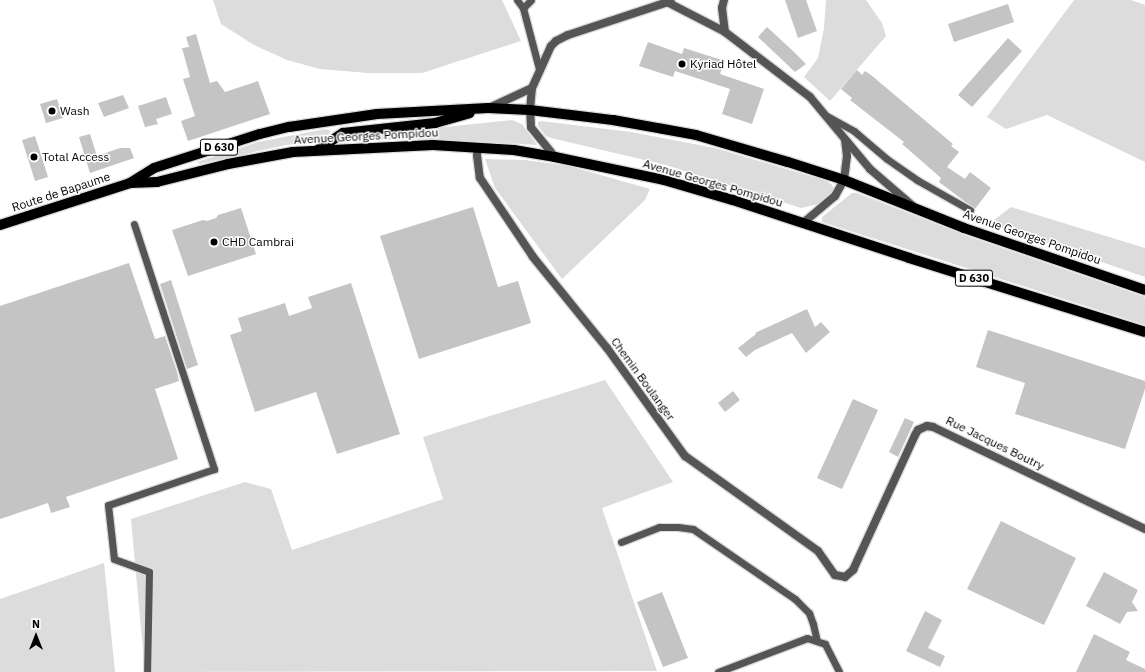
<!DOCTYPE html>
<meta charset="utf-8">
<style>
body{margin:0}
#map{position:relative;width:1145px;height:672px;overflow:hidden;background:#fff;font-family:"IBM Plex Sans",sans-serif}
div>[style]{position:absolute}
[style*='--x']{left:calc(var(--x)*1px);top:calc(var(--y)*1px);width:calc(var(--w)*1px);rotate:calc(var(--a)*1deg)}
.green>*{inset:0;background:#dcdcdc}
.building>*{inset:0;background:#c4c4c4}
.roads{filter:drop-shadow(1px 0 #dbdbdb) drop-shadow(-1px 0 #dbdbdb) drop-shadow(0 1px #dbdbdb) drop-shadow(0 -1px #dbdbdb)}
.lane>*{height:7px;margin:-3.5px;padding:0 3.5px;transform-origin:3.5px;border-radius:3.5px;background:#555}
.street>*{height:8px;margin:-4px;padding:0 4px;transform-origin:4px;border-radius:4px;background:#555}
.primary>*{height:10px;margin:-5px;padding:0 5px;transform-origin:5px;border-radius:5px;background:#000}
.dots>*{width:11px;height:11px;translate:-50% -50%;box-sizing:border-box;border:2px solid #fff;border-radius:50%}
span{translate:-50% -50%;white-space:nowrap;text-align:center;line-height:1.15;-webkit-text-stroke:3px #fff;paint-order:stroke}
.shield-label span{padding:1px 3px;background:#fff;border:1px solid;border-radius:3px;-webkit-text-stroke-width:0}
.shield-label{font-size:11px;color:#000;font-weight:700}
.poi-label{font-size:12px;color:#000}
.left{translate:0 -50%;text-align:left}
.street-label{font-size:12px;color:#000}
.north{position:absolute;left:16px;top:616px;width:40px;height:40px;-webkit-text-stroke:3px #fff;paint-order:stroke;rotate:0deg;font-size:11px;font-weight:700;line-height:16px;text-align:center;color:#000}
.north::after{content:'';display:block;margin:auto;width:14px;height:18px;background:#000;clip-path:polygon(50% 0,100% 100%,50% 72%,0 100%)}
</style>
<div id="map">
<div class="green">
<i style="clip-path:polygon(213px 0,502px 0,521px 41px,422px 73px,368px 73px,320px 69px,287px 60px,254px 45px,221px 24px)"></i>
<i style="clip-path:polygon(826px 0,866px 0,882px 23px,886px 36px,830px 101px,804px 77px,818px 58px,824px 28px)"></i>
<i style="clip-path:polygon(1074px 0,1131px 0,1145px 5px,1145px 162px,1047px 115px,1006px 129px,987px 117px)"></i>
<i style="clip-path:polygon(512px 120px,522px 124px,537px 145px,433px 139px,353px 140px,349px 137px)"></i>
<i style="clip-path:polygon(541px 121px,631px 132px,715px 148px,827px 181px,832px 185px,834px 189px,832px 193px,819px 204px,801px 208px,666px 165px,551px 138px,546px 136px,538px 126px,538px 122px)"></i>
<i style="clip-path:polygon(325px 129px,331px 131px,323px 141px,286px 145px,200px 164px,197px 162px,258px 142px)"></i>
<i style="clip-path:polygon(485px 159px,525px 160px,569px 166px,650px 189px,645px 200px,562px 279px,495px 188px)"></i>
<i style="clip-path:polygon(852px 193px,857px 193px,970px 237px,1145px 297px,1145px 325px,822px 222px,822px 217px)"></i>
<i style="clip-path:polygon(1011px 207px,1145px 248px,1145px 277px,990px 223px)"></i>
<i style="clip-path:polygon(605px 380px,673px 482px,602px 508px,657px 671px,145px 672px,131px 519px,245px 482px,271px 489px,292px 550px,443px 499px,423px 437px)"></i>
<i style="clip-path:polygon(104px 563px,115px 672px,0 672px,0 599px)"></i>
</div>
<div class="building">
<i style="clip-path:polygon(785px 0,806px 0,817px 31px,798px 38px)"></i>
<i style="clip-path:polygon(1008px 4px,1014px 22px,954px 42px,948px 24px)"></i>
<i style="clip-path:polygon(767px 27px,793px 51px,806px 64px,795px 72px,758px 37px)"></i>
<i style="clip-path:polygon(196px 34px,210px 83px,217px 81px,225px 92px,258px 81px,270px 114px,188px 141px,181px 121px,195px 116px,183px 79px,190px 77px,182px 48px,189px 47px,186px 37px)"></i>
<i style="clip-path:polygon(1008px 38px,1022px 51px,972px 107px,958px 95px)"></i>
<i style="clip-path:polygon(648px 42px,682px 54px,684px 48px,725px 61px,720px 74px,764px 89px,752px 124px,722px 114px,730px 89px,675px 71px,673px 77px,639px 66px)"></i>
<i style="clip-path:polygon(857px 70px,862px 75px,865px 71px,871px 75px,953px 144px,951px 146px,959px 152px,947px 167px,965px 179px,970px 172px,991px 188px,975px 209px,939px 182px,941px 178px,902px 144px,904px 142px,850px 100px,852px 98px,841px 89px)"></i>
<i style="clip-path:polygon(123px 95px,129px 108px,104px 117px,98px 103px)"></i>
<i style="clip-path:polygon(166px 97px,172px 114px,156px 119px,158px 124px,145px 127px,138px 106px)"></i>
<i style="clip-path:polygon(57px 99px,63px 118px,46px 123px,40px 104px)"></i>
<i style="clip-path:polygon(90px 134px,97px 156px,120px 148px,130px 148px,134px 158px,90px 173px,79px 137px)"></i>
<i style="clip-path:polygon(35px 136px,48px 177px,35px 181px,22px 140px)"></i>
<i style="clip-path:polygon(473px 207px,498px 287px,518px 281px,531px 323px,419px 359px,380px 236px)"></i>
<i style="clip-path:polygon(241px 208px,256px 254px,188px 276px,172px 230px,203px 220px,207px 221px,216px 218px,218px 215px)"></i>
<i style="clip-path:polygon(129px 263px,155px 339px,165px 336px,177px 372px,179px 381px,155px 389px,178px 459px,66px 497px,70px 507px,51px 513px,48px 503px,0 519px,0 306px)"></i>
<i style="clip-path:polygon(171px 280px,198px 365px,187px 369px,160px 284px)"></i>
<i style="clip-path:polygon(351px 283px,400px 434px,337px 454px,316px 392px,255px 412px,230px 335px,242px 331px,238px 318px,285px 303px,289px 316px,312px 308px,308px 297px)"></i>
<i style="clip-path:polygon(807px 309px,815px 327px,821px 322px,830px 332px,806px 353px,792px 333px,755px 350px,746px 357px,738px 348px,756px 334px,755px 333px)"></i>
<i style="clip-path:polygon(988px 330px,1145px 381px,1145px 389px,1125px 449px,1015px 414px,1025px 383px,976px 367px)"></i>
<i style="clip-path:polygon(733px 391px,740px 400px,725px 412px,718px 403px)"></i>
<i style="clip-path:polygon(853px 399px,878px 410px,842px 489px,817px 478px)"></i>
<i style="clip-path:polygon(905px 418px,914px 422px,898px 457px,889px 452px)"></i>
<i style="clip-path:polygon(1001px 521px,1076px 558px,1044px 625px,967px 589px)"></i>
<i style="clip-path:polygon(1104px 572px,1138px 590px,1132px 602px,1138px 611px,1127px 612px,1120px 624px,1086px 606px)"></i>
<i style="clip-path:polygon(662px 592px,688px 658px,663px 667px,637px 602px)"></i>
<i style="clip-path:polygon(925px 611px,942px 620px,928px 648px,945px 656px,940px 667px,906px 651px)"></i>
<i style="clip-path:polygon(1094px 634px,1130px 652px,1126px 660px,1145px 669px,1145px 672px,1076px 672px)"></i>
</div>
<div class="roads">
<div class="lane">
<i style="--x:517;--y:0;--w:10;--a:53"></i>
<i style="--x:523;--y:8;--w:63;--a:75.3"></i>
<i style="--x:523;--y:8;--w:11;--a:-45"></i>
<i style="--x:827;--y:116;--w:31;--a:29"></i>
<i style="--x:854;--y:131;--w:43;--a:40.3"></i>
<i style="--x:887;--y:159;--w:37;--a:35"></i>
<i style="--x:917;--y:180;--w:61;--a:29.5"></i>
<i style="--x:134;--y:224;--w:258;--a:71.9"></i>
<i style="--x:214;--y:469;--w:112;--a:161.2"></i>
<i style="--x:108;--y:505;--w:54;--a:83.7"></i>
<i style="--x:114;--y:559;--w:37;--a:20"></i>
<i style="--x:149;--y:572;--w:100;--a:91.1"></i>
<i style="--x:621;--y:542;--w:41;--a:-21.5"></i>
<i style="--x:659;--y:527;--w:19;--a:0"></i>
<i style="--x:678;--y:527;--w:15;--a:8"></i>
<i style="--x:693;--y:529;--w:124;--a:34.5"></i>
<i style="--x:795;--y:599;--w:20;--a:45"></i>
<i style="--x:809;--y:613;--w:12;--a:70"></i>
<i style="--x:813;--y:624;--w:17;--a:77"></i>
<i style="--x:718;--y:672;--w:95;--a:-20.9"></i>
<i style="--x:807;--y:638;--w:19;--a:18"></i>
<i style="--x:825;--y:644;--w:31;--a:63"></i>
</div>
<div class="street">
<i style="--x:724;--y:0;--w:8;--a:104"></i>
<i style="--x:722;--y:8;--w:24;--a:83"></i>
<i style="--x:667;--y:2;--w:65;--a:27.3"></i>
<i style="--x:725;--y:32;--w:107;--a:37.4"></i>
<i style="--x:810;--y:97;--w:94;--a:50.2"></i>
<i style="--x:870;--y:169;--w:57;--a:40.7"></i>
<i style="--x:489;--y:108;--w:47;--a:-24.9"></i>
<i style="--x:478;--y:147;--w:8;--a:97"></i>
<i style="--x:477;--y:155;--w:23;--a:83"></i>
<i style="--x:480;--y:178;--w:95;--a:56.1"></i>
<i style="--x:533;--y:257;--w:117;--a:50.9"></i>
<i style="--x:607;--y:348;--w:133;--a:54.2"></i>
<i style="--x:685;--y:456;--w:163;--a:35.5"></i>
<i style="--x:818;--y:551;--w:29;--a:55"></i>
<i style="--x:835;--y:575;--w:10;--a:11"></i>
<i style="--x:845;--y:577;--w:11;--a:-41"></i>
<i style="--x:853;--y:570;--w:149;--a:-65.3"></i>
<i style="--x:915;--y:435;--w:6;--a:-59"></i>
<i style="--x:918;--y:430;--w:10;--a:-24"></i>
<i style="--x:927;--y:426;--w:6;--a:9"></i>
<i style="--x:933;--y:427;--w:235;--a:25.7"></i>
<i style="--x:555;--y:157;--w:38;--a:-129"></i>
<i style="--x:531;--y:127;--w:17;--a:-93"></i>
<i style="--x:530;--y:110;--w:22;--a:-85"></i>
<i style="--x:532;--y:88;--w:46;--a:-65.7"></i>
<i style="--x:551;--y:46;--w:7;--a:-45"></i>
<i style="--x:556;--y:41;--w:13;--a:-27"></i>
<i style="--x:568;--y:35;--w:108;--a:-18.3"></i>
<i style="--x:803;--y:223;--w:42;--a:-40.2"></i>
<i style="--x:835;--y:196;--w:18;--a:-61"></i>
<i style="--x:844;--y:180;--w:24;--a:-83"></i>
<i style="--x:847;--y:156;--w:16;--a:-97"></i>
</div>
<div class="primary">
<i style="--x:319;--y:149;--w:29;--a:-34"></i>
<i style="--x:343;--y:133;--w:93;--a:-6.2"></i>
<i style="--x:435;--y:123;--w:36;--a:-16"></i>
<i style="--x:130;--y:183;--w:28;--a:-32"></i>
<i style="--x:154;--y:168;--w:111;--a:-17.8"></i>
<i style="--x:260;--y:134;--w:30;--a:-14"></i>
<i style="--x:289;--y:127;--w:89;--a:-8.4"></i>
<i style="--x:377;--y:114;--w:111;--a:-3.1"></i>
<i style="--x:488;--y:108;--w:42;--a:2.7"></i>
<i style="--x:530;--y:110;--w:84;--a:6.9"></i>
<i style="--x:613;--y:120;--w:84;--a:10.2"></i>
<i style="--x:696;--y:135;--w:96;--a:16.4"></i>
<i style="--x:788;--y:162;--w:59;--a:17.8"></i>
<i style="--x:844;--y:180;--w:129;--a:21.8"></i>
<i style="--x:964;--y:228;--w:191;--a:18.9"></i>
<i style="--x:0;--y:225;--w:137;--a:-17.9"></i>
<i style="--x:130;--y:183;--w:27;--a:-2"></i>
<i style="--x:157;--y:182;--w:73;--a:-14.2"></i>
<i style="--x:228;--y:164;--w:66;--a:-10.5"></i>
<i style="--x:293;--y:152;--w:140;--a:-2.9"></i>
<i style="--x:433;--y:145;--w:81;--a:3.5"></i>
<i style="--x:514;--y:150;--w:42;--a:9.7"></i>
<i style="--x:555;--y:157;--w:111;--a:11.9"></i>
<i style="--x:664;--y:180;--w:72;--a:16.2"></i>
<i style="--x:733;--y:200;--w:185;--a:18.2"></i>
<i style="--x:909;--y:258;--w:247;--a:17.4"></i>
</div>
</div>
<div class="dots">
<i style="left:682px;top:64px;background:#000"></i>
<i style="left:52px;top:111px;background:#000"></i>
<i style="left:34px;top:157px;background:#000"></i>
<i style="left:214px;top:242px;background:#000"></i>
</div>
<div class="shield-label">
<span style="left:219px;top:147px">D 630</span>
<span style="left:974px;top:278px">D 630</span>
</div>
<div class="poi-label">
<span class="left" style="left:690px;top:64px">Kyriad Hôtel</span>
<span class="left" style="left:60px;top:111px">Wash</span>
<span class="left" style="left:42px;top:157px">Total Access</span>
<span class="left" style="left:222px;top:242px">CHD Cambrai</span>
</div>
<div class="street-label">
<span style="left:366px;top:136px;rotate:-3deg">Avenue Georges Pompidou</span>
<span style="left:713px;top:183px;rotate:16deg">Avenue Georges Pompidou</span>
<span style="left:61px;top:192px;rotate:-18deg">Route de Bapaume</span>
<span style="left:1032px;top:237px;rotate:19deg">Avenue Georges Pompidou</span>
<span style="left:643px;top:379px;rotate:54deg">Chemin Boulanger</span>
<span style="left:995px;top:443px;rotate:26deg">Rue Jacques Boutry</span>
</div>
<div class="north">N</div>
</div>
